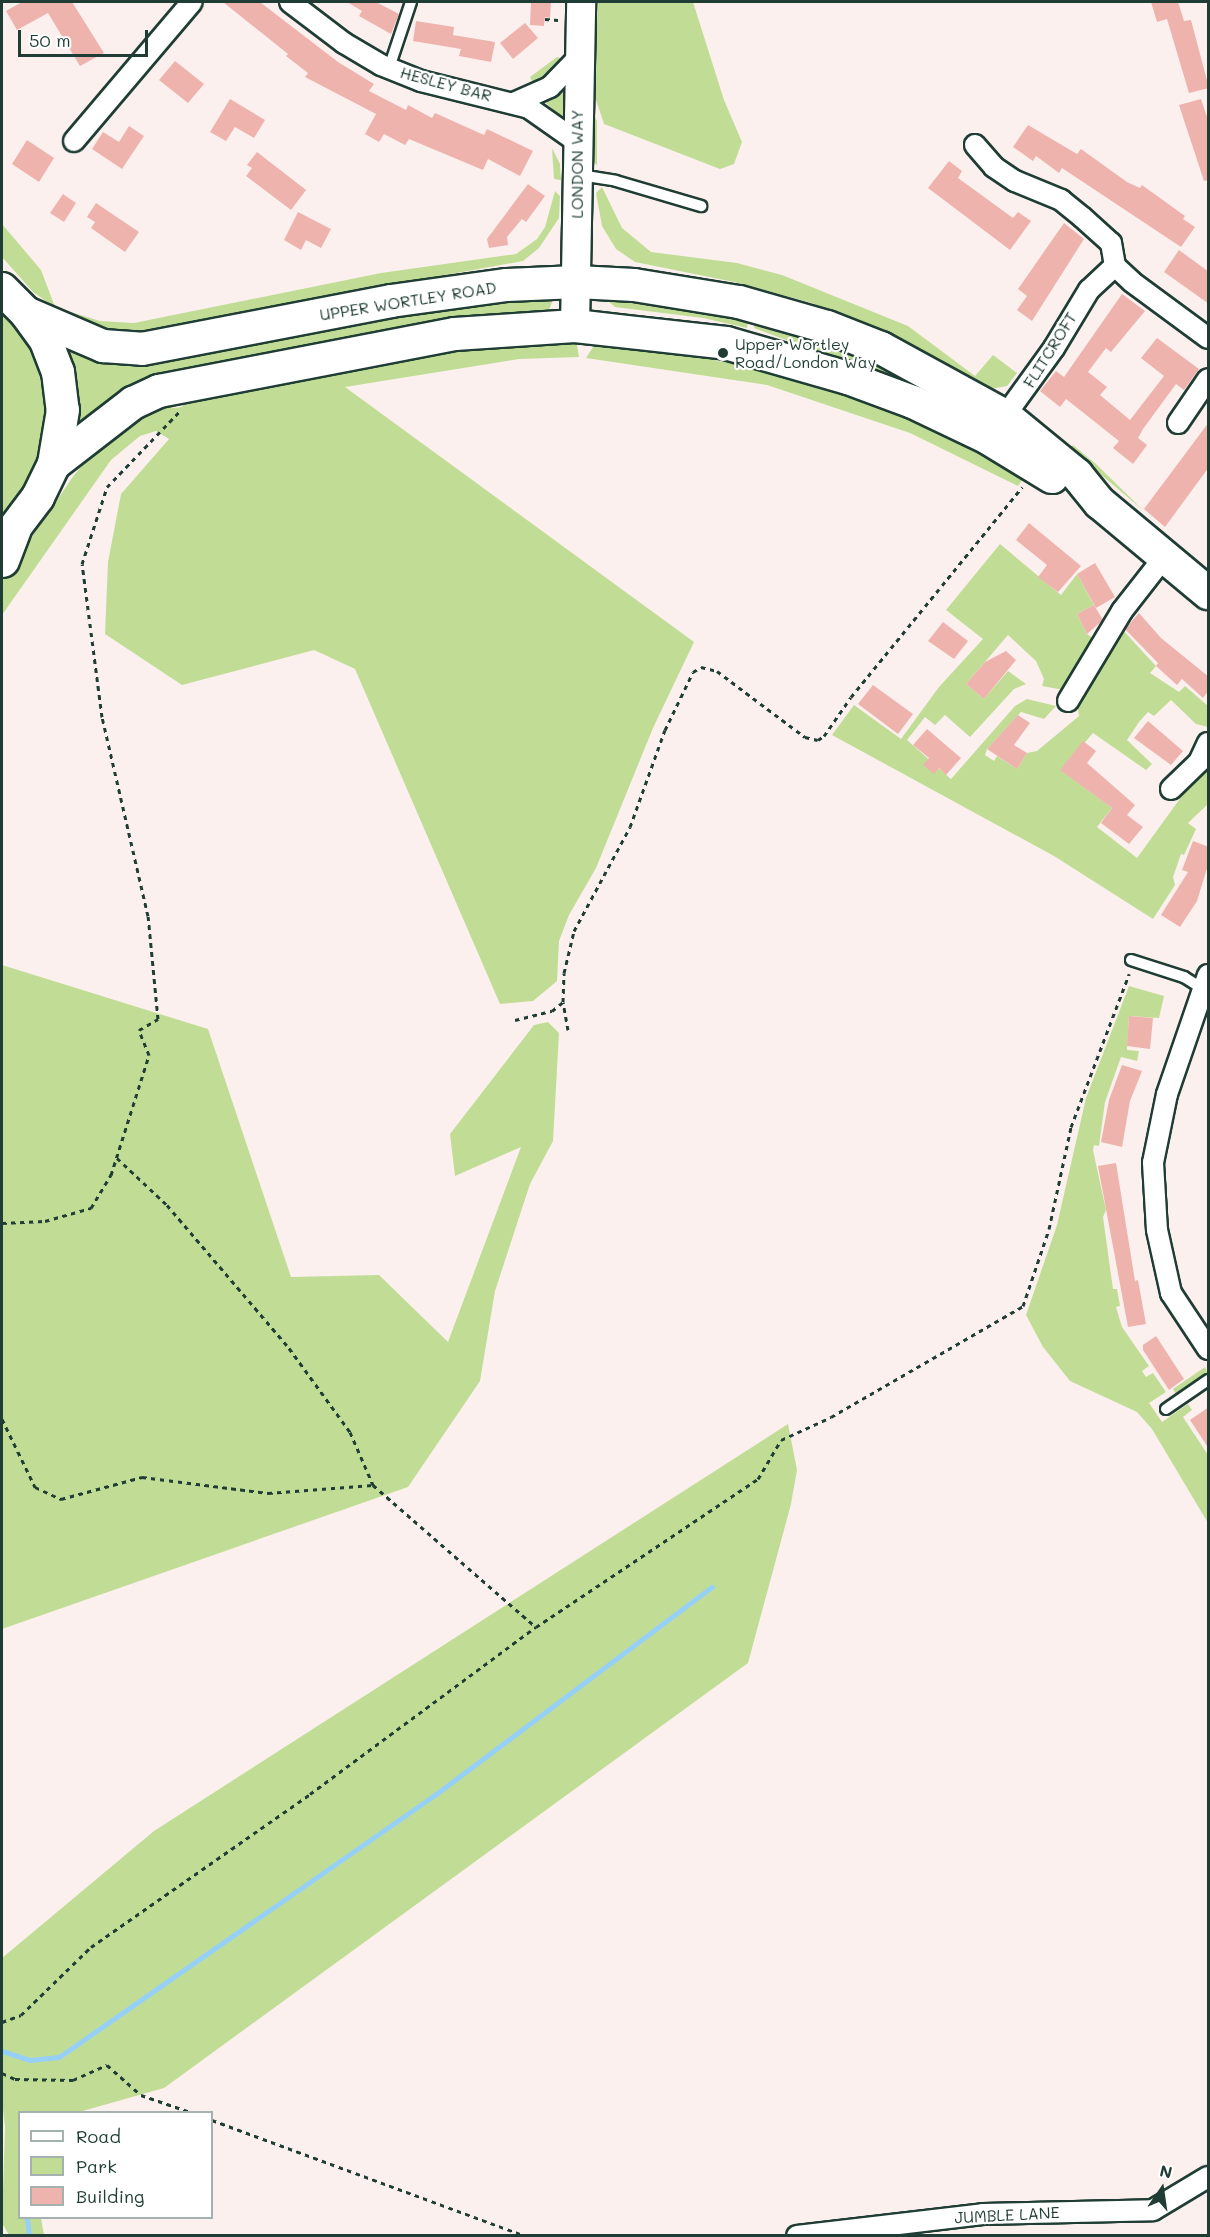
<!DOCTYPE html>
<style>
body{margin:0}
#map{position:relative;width:1210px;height:2237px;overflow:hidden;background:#fcf0ef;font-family:Mali,sans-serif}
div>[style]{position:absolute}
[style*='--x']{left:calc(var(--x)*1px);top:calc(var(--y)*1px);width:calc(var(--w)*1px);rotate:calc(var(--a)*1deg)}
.green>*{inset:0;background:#c1dd95}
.stream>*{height:5px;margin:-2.5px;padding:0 2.5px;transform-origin:2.5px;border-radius:2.5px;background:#96d0f6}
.building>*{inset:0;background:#eeb3ad}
.path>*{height:3px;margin-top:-1.5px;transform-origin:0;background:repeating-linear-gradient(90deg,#1f3d34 0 4.5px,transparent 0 9px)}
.roads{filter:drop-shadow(2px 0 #1f3d34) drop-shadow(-2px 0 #1f3d34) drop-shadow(0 2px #1f3d34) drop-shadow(0 -2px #1f3d34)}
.lane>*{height:10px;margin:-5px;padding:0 5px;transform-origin:5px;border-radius:5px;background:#fff}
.street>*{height:20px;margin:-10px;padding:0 10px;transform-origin:10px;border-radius:10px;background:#fff}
.secondary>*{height:28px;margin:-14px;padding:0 14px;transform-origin:14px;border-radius:14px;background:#fff}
.primary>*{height:32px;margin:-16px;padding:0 16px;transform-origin:16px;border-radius:16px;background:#fff}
.highway>*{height:33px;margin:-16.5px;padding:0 16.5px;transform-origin:16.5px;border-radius:16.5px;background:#fff}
.dots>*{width:16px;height:16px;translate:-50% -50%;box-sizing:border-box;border:3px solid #fff;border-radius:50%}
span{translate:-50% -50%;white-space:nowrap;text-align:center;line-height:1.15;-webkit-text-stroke:4.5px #fff;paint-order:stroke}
.street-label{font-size:16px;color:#1f3d34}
.poi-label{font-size:16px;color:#1f3d34}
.left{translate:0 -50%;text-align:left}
.frame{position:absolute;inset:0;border:3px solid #1f3d34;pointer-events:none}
.legend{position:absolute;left:18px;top:2111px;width:195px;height:108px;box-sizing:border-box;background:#fff;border:2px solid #a5b1ae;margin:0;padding:8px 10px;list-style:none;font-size:18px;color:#1f3d34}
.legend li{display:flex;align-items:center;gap:12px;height:30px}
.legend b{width:30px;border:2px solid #a5b1ae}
.north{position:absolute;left:1132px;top:2159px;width:60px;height:60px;-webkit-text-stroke:4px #fff;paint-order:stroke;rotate:13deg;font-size:16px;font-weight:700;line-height:24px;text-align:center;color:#1f3d34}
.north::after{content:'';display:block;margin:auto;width:21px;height:27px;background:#1f3d34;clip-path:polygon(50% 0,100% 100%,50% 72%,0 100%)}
.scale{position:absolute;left:18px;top:30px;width:130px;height:27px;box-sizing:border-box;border:3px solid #1f3d34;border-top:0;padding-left:8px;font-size:18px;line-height:21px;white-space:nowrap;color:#1f3d34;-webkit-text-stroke:4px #fff;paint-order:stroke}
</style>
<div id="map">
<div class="green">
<i style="clip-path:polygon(598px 2px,693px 2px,724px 100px,742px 142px,734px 164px,720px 169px,604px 124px,593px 91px)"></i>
<i style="clip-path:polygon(557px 57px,564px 59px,542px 83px,534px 85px,530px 77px)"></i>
<i style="clip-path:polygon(566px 91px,566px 119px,564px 119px,546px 103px)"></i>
<i style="clip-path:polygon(590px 104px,597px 121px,597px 165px,590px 160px)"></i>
<i style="clip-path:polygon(552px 148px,560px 164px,561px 180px,554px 179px)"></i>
<i style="clip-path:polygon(602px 187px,622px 228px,651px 252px,737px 263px,782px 275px,908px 326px,975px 376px,993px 355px,1017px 373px,1007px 386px,990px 389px,903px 341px,812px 303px,734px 282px,635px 262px,616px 249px,602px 226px,596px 193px)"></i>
<i style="clip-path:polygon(555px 191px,560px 196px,559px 218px,539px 248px,523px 261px,145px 330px,104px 330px,66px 315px,33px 292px,2px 257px,2px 224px,41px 270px,55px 307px,100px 321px,134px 323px,381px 273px,516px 254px,537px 239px,545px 227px)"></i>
<i style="clip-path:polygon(554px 296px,550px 308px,543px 313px,271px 356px,77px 435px,77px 395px,64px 344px,436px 303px)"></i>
<i style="clip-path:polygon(602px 296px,749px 314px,747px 328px,703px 318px,615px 307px)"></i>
<i style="clip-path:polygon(2px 309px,35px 356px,47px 410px,46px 431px,35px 468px,19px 501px,2px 520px)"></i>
<i style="clip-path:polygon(757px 316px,848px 347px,972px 410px,754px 328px)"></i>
<i style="clip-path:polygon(576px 340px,579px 357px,519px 359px,345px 387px,694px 642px,653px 728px,596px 868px,569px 915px,559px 941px,557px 981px,533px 1001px,500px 1004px,355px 669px,314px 650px,182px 685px,105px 634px,108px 562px,121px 494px,169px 439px,156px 431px,140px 436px,111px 460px,2px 615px,2px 581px,72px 478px,105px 436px,125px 418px,172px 403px,173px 408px,182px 407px,184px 399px,431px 349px)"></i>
<i style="clip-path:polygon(595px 344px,714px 357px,717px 361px,745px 364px,747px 359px,919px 416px,1023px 474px,1023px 479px,1018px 486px,910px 433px,767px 385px,586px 358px)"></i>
<i style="clip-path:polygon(1073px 445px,1096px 464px,1143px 510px,1069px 448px)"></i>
<i style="clip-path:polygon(1000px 544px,1061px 595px,1077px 574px,1094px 605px,1077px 614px,1087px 634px,1097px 641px,1069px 691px,1042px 686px,1044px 679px,1036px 661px,1008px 635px,966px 684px,984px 699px,1008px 671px,1026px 684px,1014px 689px,970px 737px,945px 715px,935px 725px,925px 717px,907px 740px,951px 779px,1015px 706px,1027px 699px,1056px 706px,1044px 719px,1021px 712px,987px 749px,985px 755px,994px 761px,997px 756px,1017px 769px,1027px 753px,1037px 751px,1079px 716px,1077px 702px,1120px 627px,1156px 666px,1150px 673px,1179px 692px,1185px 686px,1208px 706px,1208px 727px,1196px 724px,1171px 700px,1154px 716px,1148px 712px,1139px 722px,1127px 740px,1152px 764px,1146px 770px,1093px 733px,1061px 770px,1112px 808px,1097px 827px,1137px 858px,1208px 760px,1208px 804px,1188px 823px,1196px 829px,1184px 855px,1181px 854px,1173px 877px,1175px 885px,1153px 919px,1054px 856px,832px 735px,854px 705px,901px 739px,939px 687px,983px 639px,946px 610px)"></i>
<i style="clip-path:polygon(2px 965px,208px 1029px,291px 1277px,379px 1275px,448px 1342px,521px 1147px,455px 1176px,450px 1134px,534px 1025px,548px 1022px,559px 1033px,553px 1141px,530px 1184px,495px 1291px,480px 1381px,408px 1487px,2px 1629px)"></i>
<i style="clip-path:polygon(1129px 986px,1164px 996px,1159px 1018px,1129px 1016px,1127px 1050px,1139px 1051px,1137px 1061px,1121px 1057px,1105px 1102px,1099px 1146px,1094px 1145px,1093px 1150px,1106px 1210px,1103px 1217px,1113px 1289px,1117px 1289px,1120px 1306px,1116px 1307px,1122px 1327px,1149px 1366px,1142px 1371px,1146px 1377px,1153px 1373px,1166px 1392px,1149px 1403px,1162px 1422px,1188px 1404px,1192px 1410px,1183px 1417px,1208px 1455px,1208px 1523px,1152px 1429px,1137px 1412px,1070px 1381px,1043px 1347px,1026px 1315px,1057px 1225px,1086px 1098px)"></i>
<i style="clip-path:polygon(1205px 1367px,1208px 1374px,1177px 1396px,1173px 1389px)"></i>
<i style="clip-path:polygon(788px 1424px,797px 1470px,791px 1504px,748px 1663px,164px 2088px,79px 2112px,20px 2112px,20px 2218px,41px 2218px,44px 2235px,9px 2235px,2px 2223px,5px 2127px,2px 2100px,2px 1958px,154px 1831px)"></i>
</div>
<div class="stream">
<i style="--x:2;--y:2051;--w:29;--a:18"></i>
<i style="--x:30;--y:2060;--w:29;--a:-6"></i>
<i style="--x:59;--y:2057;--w:460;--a:-34.9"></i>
<i style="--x:436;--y:1794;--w:345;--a:-36.9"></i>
<i style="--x:27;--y:2218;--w:18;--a:84"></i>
</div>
<div class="building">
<i style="clip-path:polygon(22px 2px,72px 2px,104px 53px,80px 66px,48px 13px,17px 30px,6px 11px)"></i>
<i style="clip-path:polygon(223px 2px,260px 2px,338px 62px,374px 84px,369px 91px,406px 110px,408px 105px,432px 118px,435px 113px,484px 135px,487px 129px,533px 151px,520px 176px,488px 159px,483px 170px,409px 139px,405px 145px,384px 134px,379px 142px,365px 134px,376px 114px,305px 77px,308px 73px,286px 56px,288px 54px)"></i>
<i style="clip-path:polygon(347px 2px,376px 2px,399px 14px,391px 34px,359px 16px,362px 11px)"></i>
<i style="clip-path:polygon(531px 2px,551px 2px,550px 18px,545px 17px,544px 26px,530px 25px)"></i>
<i style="clip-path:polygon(1151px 2px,1178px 2px,1184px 21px,1191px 20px,1209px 88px,1189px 93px,1167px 19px,1157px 22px)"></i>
<i style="clip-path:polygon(416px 21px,454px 27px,453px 35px,495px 42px,491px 62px,459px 56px,461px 49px,413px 41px)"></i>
<i style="clip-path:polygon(525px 23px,538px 38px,513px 59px,500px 43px)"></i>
<i style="clip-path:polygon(175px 61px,204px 84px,188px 103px,159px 80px)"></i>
<i style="clip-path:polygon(230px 99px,265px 120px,254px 138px,235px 127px,226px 141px,210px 132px)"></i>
<i style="clip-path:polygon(1201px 99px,1209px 123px,1209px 180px,1204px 181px,1179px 105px)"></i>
<i style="clip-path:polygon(1028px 125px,1077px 154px,1081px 149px,1127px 182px,1140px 188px,1142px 185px,1185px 216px,1183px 219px,1195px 227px,1181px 247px,1062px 168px,1059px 173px,1036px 156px,1033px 161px,1013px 147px)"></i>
<i style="clip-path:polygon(129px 126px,144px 136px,122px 169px,92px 149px,103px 132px,119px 142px)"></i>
<i style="clip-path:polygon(27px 140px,54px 158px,39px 182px,12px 164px)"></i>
<i style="clip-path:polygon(257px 152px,306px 190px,291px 210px,246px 176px,252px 168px,247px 165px)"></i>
<i style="clip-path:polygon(949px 161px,962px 171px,958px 178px,1013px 218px,1018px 212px,1031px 221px,1010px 250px,928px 188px)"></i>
<i style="clip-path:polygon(528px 184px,545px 196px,526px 222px,522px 219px,507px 237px,508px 245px,489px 248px,487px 239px)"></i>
<i style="clip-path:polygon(63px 194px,76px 203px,64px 222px,50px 213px)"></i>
<i style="clip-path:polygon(96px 203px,139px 232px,125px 252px,91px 228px,95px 222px,87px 217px)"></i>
<i style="clip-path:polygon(298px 212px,331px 229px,321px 248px,306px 240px,301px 250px,284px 240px)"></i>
<i style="clip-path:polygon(1064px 223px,1084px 239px,1032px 321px,1017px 310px,1027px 296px,1018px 289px)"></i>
<i style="clip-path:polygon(1179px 250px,1209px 272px,1209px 304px,1164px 272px)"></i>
<i style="clip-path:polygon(1122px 294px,1145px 311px,1111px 352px,1106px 348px,1088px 372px,1107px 387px,1100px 395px,1130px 420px,1164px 376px,1141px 358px,1157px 338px,1199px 369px,1184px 390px,1176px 384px,1143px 429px,1138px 438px,1147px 445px,1133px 464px,1113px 448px,1119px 441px,1066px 399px,1060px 407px,1040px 391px,1056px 371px,1064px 377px)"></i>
<i style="clip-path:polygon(1209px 422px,1209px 467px,1165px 527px,1144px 509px)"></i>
<i style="clip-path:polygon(1029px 523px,1081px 566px,1058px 592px,1038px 577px,1047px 565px,1016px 540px)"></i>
<i style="clip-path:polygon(1095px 563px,1115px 597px,1096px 608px,1077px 574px)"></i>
<i style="clip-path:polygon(1094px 605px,1103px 620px,1087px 634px,1077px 614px)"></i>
<i style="clip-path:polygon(1139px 613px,1161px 638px,1209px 677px,1209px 690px,1203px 698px,1182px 679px,1177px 685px,1156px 666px,1158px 663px,1125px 629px)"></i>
<i style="clip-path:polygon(943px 622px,968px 641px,954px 659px,928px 641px)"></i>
<i style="clip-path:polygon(1006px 651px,1016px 660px,984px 699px,966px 684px,985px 662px)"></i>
<i style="clip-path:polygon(873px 685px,913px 714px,898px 734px,858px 704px)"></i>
<i style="clip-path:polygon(1018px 715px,1030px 723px,1014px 745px,1027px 753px,1017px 769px,987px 749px)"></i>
<i style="clip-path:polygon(1148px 721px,1183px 751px,1171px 765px,1134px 738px)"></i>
<i style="clip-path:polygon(927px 729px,961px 758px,946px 775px,939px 768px,934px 774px,923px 765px,929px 758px,913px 745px)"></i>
<i style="clip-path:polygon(1083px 741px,1096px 751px,1087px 763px,1135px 805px,1127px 815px,1143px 827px,1129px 844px,1101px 823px,1112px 808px,1060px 770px)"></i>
<i style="clip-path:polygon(1193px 841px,1209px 847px,1209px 862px,1197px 901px,1180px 927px,1161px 915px,1188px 872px,1182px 870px)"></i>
<i style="clip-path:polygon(1129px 1016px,1153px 1018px,1150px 1049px,1127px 1046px)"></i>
<i style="clip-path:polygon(1122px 1065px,1142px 1071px,1130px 1101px,1122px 1147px,1101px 1142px,1109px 1100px)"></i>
<i style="clip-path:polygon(1116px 1163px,1135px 1281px,1138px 1280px,1146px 1324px,1128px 1327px,1098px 1166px)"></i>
<i style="clip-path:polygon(1156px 1336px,1184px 1379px,1169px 1390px,1143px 1350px,1143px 1345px)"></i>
<i style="clip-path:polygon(1209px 1407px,1209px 1449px,1190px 1420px)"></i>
</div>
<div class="path">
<i style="--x:545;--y:19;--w:13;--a:4"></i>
<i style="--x:515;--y:1020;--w:38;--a:-14"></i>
<i style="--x:552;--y:1011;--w:14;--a:-39"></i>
<i style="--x:568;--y:1030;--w:28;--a:-100"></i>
<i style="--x:563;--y:1002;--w:29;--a:-88"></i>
<i style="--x:564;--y:973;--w:43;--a:-76.6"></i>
<i style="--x:574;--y:931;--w:118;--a:-61.7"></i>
<i style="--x:630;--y:827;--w:103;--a:-70.2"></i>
<i style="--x:665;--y:730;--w:64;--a:-64.2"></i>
<i style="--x:693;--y:672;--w:9;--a:-32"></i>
<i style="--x:701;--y:667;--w:16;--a:14"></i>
<i style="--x:717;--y:671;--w:110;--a:36.9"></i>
<i style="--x:805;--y:737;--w:13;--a:13"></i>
<i style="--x:818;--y:740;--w:7;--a:-34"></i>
<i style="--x:824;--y:736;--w:47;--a:-55.3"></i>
<i style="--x:851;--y:697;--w:271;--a:-50.8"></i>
<i style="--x:117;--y:1158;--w:69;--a:43.2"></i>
<i style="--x:167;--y:1205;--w:188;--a:49.5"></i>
<i style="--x:289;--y:1348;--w:104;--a:54"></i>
<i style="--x:350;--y:1432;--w:58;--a:66.5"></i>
<i style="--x:2;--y:1223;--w:43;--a:-2.7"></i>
<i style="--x:45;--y:1221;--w:48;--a:-15.8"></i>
<i style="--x:91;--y:1208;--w:39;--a:-59"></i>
<i style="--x:111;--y:1175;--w:126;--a:-72.4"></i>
<i style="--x:149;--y:1055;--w:27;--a:-112"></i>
<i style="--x:139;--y:1030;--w:22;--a:-30"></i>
<i style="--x:158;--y:1019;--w:103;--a:-95.5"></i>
<i style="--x:148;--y:916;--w:204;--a:-103"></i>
<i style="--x:102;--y:717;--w:154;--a:-97.4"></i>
<i style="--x:82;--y:564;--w:81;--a:-72"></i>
<i style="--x:107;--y:487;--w:104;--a:-46.2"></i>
<i style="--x:2;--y:1419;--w:76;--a:64.1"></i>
<i style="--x:35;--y:1487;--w:29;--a:25"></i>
<i style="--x:61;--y:1499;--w:84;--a:-15.2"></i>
<i style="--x:142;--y:1477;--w:127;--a:7.2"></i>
<i style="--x:268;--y:1493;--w:105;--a:-4.4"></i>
<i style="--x:373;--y:1485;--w:216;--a:41.1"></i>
<i style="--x:2;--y:2022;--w:20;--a:-20"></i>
<i style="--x:21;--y:2015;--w:98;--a:-44.2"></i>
<i style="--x:91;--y:1947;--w:267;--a:-34.9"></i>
<i style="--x:310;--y:1794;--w:281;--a:-36.5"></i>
<i style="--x:536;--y:1627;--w:267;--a:-33.7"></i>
<i style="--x:758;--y:1479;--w:45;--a:-59.5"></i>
<i style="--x:781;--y:1440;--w:55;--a:-24.7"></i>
<i style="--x:831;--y:1417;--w:222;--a:-30"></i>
<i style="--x:1023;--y:1306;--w:81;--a:-71.3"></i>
<i style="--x:1049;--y:1229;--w:104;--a:-77.8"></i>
<i style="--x:1071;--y:1127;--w:164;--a:-69.2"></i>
<i style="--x:2;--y:2073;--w:14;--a:25"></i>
<i style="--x:15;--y:2079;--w:58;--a:1"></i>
<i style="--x:73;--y:2080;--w:37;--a:-24"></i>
<i style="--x:107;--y:2065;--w:45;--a:41.4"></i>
<i style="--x:141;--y:2095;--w:52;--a:19.1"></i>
<i style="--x:212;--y:2120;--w:335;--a:20.3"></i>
</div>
<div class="roads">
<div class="lane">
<i style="--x:389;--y:68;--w:70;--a:-71.6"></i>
<i style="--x:580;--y:175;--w:36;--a:9"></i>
<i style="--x:616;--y:181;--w:89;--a:16.4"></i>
<i style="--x:1131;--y:960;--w:56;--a:17.8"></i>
<i style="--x:1184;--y:977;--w:22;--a:32"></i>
<i style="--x:1166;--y:1409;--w:51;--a:-34.6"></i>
</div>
<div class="street">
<i style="--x:290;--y:2;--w:68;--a:37.2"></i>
<i style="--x:344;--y:43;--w:43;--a:30.7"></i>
<i style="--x:381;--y:65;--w:43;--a:21.8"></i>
<i style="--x:421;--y:81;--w:111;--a:14"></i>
<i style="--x:529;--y:108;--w:57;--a:35.1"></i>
<i style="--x:514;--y:103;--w:39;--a:-24"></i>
<i style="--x:550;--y:87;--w:40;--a:-46"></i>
<i style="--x:74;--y:141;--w:182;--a:-49.7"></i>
<i style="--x:975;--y:145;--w:29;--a:49"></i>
<i style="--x:994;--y:167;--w:25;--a:34"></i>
<i style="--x:1015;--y:181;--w:50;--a:22.4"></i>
<i style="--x:1061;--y:200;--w:27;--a:39"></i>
<i style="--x:1082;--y:217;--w:39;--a:42"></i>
<i style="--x:1111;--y:243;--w:23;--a:80"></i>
<i style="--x:1115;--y:266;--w:23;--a:43"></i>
<i style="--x:1132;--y:282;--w:94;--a:36.4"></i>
<i style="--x:1178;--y:423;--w:53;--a:-55.7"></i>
<i style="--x:999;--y:424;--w:94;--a:-54.1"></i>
<i style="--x:1054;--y:348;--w:68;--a:-58.9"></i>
<i style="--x:1089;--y:290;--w:35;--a:-43"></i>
<i style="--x:1068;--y:701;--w:105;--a:-59"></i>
<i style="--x:1122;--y:611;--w:70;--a:-52"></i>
<i style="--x:1171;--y:789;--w:39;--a:-44"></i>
<i style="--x:1199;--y:762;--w:21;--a:-65"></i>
<i style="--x:1208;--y:975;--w:126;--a:109"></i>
<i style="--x:1167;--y:1094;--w:70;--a:101.5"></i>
<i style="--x:1153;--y:1163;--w:67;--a:86.6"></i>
<i style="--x:1157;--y:1230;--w:65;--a:77.5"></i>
<i style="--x:1171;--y:1293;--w:67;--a:56.5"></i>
<i style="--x:797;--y:2236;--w:187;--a:-6.7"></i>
<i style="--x:983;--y:2214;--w:170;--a:-1.3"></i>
<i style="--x:1153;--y:2210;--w:64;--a:-31"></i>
</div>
<div class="secondary">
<i style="--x:575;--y:326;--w:324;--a:-88.9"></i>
</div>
<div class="primary">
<i style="--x:2;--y:289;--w:34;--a:45"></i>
<i style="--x:26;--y:313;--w:34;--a:54"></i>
<i style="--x:46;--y:341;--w:33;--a:69"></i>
<i style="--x:58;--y:372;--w:38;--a:83"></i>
<i style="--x:63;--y:410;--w:55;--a:99.5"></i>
<i style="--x:54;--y:464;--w:37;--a:116"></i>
<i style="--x:38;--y:497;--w:40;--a:127"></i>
<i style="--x:14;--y:529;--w:15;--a:143"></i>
<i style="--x:26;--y:313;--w:84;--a:23.2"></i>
<i style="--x:103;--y:346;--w:39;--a:4"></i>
<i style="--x:142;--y:349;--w:254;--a:-10.9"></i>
<i style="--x:391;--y:301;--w:117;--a:-7.9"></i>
<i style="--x:507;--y:285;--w:70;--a:-2.5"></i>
<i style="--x:577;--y:282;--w:57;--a:3"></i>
<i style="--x:634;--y:285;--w:106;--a:9.2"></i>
<i style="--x:739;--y:302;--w:91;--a:15.9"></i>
<i style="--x:827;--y:327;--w:58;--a:21.3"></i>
<i style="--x:881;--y:348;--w:141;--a:28.7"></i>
<i style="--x:1005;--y:416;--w:93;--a:39.3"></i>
<i style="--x:1077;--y:475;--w:36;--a:51"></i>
<i style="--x:1100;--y:503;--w:141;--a:39.8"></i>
<i style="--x:54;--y:464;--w:100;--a:-37.7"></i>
<i style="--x:133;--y:403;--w:29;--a:-25"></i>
<i style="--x:159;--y:391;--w:301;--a:-10.9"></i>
<i style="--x:455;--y:334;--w:120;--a:-3.8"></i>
<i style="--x:575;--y:326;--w:152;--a:6.4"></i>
<i style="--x:726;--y:343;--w:127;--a:16"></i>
<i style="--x:848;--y:378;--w:69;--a:20.3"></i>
<i style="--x:913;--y:402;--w:83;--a:25.6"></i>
<i style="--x:988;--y:438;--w:75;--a:31.4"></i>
</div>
<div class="highway">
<i style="--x:2;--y:560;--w:33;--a:-69"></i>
</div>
</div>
<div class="dots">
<i style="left:723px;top:353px;background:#1f3d34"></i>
</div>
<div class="street-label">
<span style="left:446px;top:84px;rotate:15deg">HESLEY BAR</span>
<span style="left:577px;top:164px;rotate:-90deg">LONDON WAY</span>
<span style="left:408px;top:301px;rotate:-9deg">UPPER WORTLEY ROAD</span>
<span style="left:1050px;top:350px;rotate:-58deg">FLITCROFT</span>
<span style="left:1007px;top:2215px;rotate:-3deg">JUMBLE LANE</span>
</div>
<div class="poi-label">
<span class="left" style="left:735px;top:353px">Upper Wortley<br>Road/London Way</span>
</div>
<div class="frame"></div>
<ul class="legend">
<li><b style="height:8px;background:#fff"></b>Road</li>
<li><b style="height:16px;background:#c1dd95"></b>Park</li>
<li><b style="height:16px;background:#eeb3ad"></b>Building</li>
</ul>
<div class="north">N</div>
<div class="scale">50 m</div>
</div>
